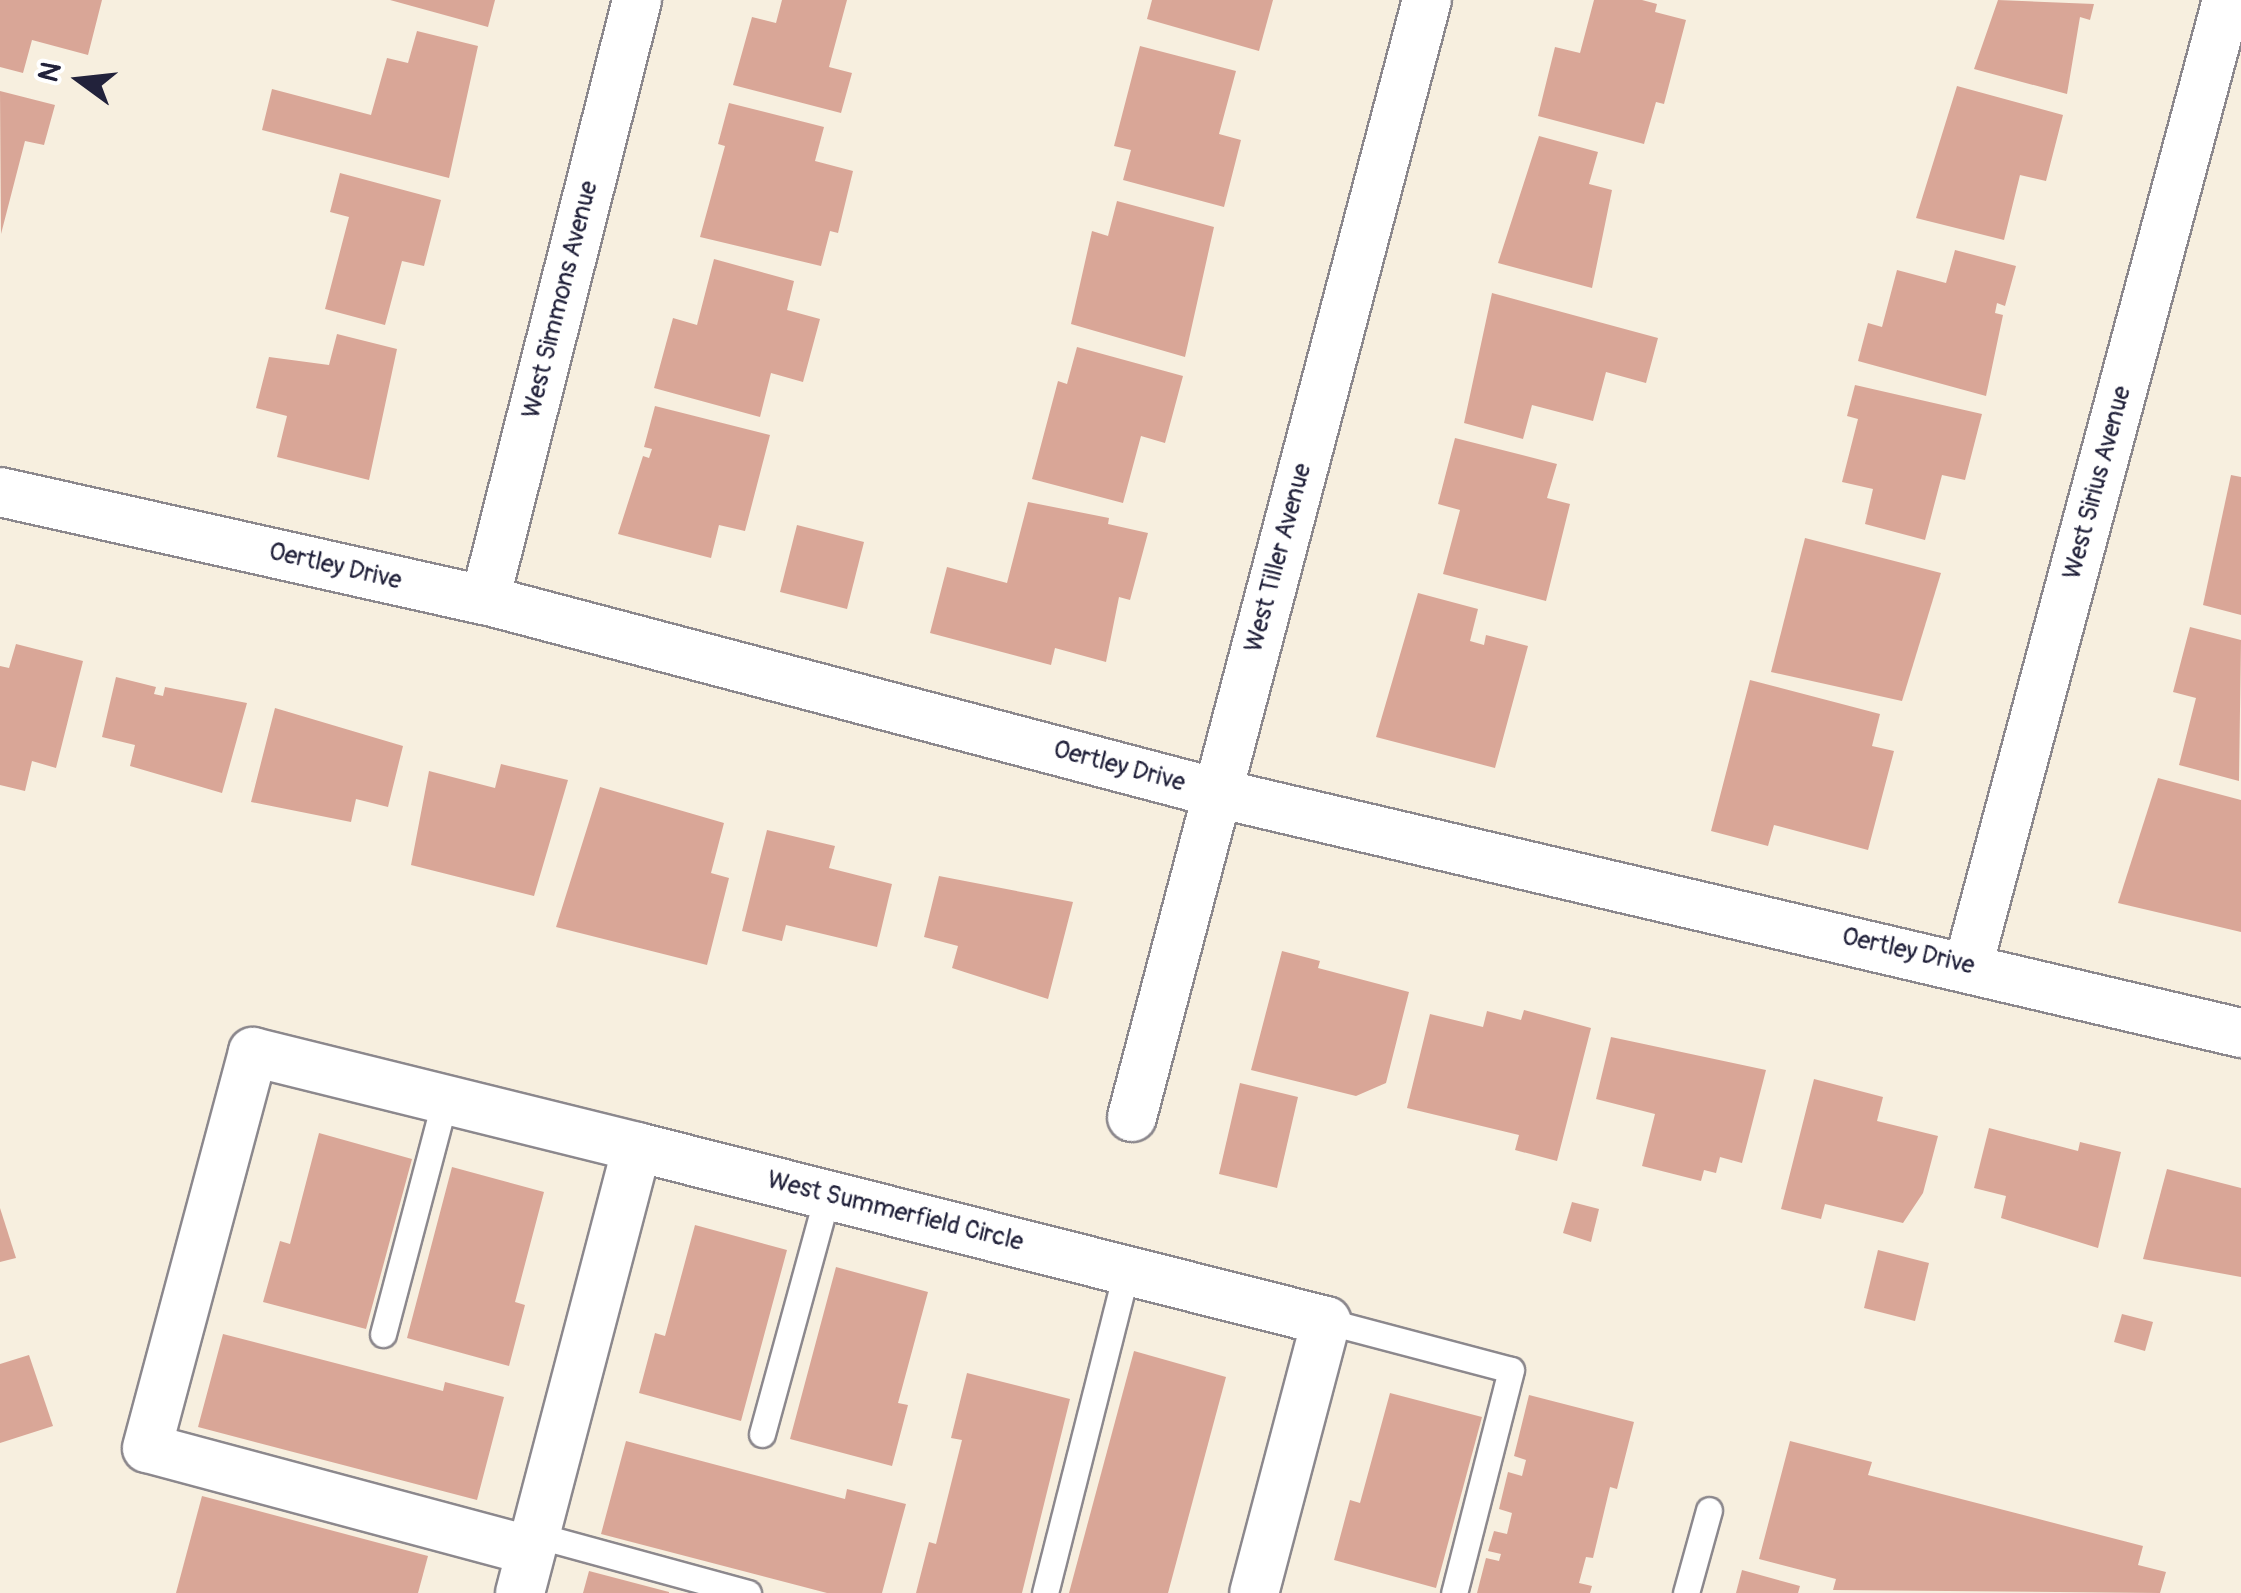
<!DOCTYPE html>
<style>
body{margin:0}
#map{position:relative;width:2241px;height:1593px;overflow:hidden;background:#f7efdf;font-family:Pangolin,sans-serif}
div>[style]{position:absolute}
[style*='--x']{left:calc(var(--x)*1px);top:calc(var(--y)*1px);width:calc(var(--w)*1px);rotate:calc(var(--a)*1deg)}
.building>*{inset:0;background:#d9a697}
.roads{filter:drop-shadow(2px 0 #8c888d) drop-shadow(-2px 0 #8c888d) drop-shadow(0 2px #8c888d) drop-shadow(0 -2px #8c888d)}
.lane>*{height:25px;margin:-12.5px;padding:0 12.5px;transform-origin:12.5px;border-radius:12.5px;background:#fff}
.street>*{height:48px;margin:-24px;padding:0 24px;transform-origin:24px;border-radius:24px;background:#fff}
span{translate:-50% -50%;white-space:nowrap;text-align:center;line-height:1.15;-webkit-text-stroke:10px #fff;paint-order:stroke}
.street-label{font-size:25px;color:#22223b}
.north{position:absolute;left:30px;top:30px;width:100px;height:100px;-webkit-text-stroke:8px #fff;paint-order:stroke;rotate:285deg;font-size:28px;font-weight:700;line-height:40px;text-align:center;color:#22223b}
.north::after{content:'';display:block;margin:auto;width:35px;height:45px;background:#22223b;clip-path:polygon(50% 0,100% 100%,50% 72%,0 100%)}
</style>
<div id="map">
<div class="building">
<i style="clip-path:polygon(0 0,102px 0,88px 55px,32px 40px,23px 73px,0 67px)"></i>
<i style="clip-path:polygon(390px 0,495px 0,488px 27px)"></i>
<i style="clip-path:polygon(782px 0,847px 0,829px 67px,852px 73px,841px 113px,733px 85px,752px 17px,776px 23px)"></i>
<i style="clip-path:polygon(1152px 0,1273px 0,1259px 51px,1147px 19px)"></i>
<i style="clip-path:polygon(1594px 0,1642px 0,1657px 4px,1655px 12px,1686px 20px,1664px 104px,1656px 102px,1644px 144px,1538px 116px,1555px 47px,1580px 53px)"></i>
<i style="clip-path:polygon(1998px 0,2094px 4px,2090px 20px,2080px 17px,2067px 94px,1974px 69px)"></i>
<i style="clip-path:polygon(417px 31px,478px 46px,449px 178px,262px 130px,272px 89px,371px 115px,387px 58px,408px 63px)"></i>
<i style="clip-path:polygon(1140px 46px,1236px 71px,1219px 134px,1241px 140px,1224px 207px,1123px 180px,1131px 150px,1114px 146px)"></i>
<i style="clip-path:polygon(1957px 86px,2063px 115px,2046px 181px,2020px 175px,2004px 240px,1916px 218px)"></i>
<i style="clip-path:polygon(0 91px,55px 105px,44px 145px,25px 141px,1px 234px)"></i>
<i style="clip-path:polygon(729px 103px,824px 127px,815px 161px,853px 171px,838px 233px,830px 231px,821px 266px,700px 237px,725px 146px,718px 144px)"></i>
<i style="clip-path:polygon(1539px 136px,1598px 152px,1589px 184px,1612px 190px,1592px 288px,1498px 263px)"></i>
<i style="clip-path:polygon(340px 173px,441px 200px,424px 266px,402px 261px,385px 325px,325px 309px,349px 217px,330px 212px)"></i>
<i style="clip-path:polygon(1117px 201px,1214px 227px,1185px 357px,1071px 324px,1092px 231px,1108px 236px)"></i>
<i style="clip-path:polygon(1955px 250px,2016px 266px,2005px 306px,1997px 303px,1995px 313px,2003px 315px,1986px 396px,1858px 361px,1868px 323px,1882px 327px,1897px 270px,1946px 283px)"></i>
<i style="clip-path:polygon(714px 259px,794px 281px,787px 310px,820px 319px,803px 382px,771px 373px,760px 417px,654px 388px,673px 318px,697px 325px)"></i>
<i style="clip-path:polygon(1492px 293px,1658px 338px,1646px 383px,1606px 372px,1593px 421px,1532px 405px,1523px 439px,1464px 423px)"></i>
<i style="clip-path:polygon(337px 334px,397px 349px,369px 480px,277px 457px,287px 416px,256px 408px,269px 357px,329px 365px)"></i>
<i style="clip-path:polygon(1077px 347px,1183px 376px,1165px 443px,1141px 436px,1123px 503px,1032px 479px,1058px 381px,1067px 384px)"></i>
<i style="clip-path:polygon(1855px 385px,1982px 414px,1965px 480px,1942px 475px,1925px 540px,1865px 524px,1873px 489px,1842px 482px,1858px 419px,1847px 416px)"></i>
<i style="clip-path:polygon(655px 406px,770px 435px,745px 531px,719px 525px,711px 558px,618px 534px,643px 456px,649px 458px,652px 449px,644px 447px)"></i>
<i style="clip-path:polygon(1455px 438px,1557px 464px,1547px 498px,1570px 504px,1546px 601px,1443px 574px,1460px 510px,1438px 504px)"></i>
<i style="clip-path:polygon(2231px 475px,2241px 477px,2241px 615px,2203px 605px)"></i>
<i style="clip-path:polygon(1028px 502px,1109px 518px,1108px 524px,1148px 533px,1130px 600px,1119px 597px,1106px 662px,1055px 648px,1051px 665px,930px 633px,947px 567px,1007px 583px)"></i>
<i style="clip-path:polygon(797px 525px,864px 542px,847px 609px,780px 592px)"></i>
<i style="clip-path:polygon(1805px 538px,1941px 573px,1902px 701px,1771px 672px)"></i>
<i style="clip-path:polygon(1418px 593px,1478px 609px,1470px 641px,1484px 645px,1486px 635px,1528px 646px,1495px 768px,1376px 737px)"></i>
<i style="clip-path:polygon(2190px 627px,2241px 640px,2239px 781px,2179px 765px,2196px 698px,2173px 692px)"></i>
<i style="clip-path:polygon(16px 644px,83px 661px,56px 768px,32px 761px,25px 791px,0 785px,0 666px,9px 668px)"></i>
<i style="clip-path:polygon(116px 677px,156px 687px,154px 694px,163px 696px,165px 687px,247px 703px,222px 793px,130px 766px,135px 745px,102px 737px)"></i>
<i style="clip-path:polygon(1750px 680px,1880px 714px,1872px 746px,1894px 751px,1868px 850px,1774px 825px,1768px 846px,1711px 831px)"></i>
<i style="clip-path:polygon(275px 708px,403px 746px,388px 807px,356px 799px,351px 822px,251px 802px)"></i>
<i style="clip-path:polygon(501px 764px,568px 780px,534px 896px,411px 865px,429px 771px,495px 788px)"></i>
<i style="clip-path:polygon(2158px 778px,2241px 800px,2241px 932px,2118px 903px)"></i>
<i style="clip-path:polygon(600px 787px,724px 823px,711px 873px,729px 878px,707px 965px,556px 927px)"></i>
<i style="clip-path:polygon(767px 830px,835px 846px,829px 868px,892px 884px,877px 947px,786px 925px,782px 941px,742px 931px)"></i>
<i style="clip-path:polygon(939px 876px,1073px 902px,1048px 999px,952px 968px,958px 946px,924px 937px)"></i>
<i style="clip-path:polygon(1282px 951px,1320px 961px,1318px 968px,1409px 992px,1386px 1083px,1356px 1096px,1251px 1070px)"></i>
<i style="clip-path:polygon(1524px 1010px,1591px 1028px,1557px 1161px,1515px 1150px,1519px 1135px,1407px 1108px,1430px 1014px,1483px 1027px,1487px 1011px,1521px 1020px)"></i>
<i style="clip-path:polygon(1611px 1037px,1766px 1070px,1742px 1163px,1720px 1157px,1716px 1173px,1704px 1170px,1701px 1181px,1642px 1166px,1655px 1114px,1596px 1099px)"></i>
<i style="clip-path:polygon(1814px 1079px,1883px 1097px,1877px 1121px,1938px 1136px,1923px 1193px,1903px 1223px,1825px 1204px,1821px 1219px,1781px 1209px)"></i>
<i style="clip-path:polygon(1240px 1083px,1298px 1097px,1277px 1188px,1219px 1174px)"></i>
<i style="clip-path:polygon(1989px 1128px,2078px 1151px,2080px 1142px,2121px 1152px,2098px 1248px,2001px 1218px,2006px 1196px,1974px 1188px)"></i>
<i style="clip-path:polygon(319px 1133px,412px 1159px,366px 1329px,263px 1302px,280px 1241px,290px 1244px)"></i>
<i style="clip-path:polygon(452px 1167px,544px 1192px,515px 1302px,525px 1305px,509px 1366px,407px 1338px)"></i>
<i style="clip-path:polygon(2167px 1169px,2241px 1188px,2241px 1277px,2143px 1259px)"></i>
<i style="clip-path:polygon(1572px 1202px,1599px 1209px,1591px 1242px,1563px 1233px)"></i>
<i style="clip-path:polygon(0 1208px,16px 1258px,0 1262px)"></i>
<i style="clip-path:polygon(695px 1225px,787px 1250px,741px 1421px,639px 1393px,655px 1333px,665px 1336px)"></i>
<i style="clip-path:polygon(1878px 1250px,1929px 1263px,1915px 1321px,1864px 1308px)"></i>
<i style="clip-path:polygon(836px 1267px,928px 1292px,898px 1403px,908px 1405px,892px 1466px,790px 1439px)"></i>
<i style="clip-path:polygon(2122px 1314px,2153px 1322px,2145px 1351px,2114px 1342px)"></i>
<i style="clip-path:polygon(223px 1334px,443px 1391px,445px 1382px,504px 1397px,477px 1500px,198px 1427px)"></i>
<i style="clip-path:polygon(1134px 1351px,1226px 1377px,1168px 1593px,1069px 1593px)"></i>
<i style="clip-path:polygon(29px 1355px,53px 1426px,0 1443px,0 1364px)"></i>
<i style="clip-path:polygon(967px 1373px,1070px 1399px,1022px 1593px,916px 1593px,929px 1542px,936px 1544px,962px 1440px,951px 1438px)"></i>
<i style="clip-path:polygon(1390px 1393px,1482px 1417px,1436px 1588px,1334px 1560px,1350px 1500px,1360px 1503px)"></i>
<i style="clip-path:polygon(1529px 1395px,1634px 1422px,1617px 1489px,1610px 1487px,1593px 1558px,1586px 1557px,1579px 1583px,1592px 1586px,1590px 1593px,1477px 1593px,1486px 1558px,1499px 1561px,1501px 1554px,1488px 1551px,1494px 1531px,1507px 1534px,1512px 1513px,1499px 1509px,1508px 1472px,1522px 1476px,1526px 1460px,1514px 1456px)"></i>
<i style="clip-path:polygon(626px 1441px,845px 1499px,847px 1489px,906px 1504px,882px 1593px,827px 1593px,601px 1534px)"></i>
<i style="clip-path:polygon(1790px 1441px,1872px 1462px,1868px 1475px,2143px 1546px,2138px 1565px,2166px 1572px,2160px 1593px,1833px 1590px,1836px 1579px,1759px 1559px)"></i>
<i style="clip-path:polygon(202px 1496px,428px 1556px,418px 1593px,176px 1593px)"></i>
<i style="clip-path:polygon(1742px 1570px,1800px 1586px,1798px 1593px,1736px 1593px)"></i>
<i style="clip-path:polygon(589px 1571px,669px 1592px,669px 1593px,583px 1593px)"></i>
</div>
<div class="roads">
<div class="lane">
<i style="--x:1326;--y:1321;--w:191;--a:14.8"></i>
<i style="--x:1511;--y:1370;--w:230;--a:104.3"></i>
<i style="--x:383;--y:1334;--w:242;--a:-75.2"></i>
<i style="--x:762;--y:1434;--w:246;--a:-74.7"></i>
<i style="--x:532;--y:1534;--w:224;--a:15.3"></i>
<i style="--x:1045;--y:1593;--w:334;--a:-75.8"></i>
<i style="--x:1686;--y:1593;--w:86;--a:-74.5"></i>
</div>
<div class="street">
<i style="--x:0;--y:492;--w:497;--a:12.6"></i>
<i style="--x:485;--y:600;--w:757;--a:14.77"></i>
<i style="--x:1217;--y:793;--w:1052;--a:13.19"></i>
<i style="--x:485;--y:600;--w:619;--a:-75.78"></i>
<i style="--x:1968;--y:966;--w:1000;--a:-74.99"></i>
<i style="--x:1132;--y:1117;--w:1155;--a:-75.21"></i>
<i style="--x:528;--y:1550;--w:394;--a:-165"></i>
<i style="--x:147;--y:1448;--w:410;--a:-75"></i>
<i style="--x:253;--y:1052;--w:396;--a:13.9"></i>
<i style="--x:520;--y:1593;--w:461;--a:-75.3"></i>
<i style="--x:637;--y:1147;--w:711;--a:14.17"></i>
<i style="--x:1326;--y:1321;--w:281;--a:104.8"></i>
</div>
</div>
<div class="street-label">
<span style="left:561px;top:300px;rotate:-76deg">West Simmons Avenue</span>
<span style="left:2098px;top:483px;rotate:-75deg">West Sirius Avenue</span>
<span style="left:1279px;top:558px;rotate:-75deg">West Tiller Avenue</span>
<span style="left:335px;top:567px;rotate:13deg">Oertley Drive</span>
<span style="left:1119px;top:767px;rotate:15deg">Oertley Drive</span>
<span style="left:1908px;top:952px;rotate:13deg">Oertley Drive</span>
<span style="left:895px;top:1212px;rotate:14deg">West Summerfield Circle</span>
</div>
<div class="north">N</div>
</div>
